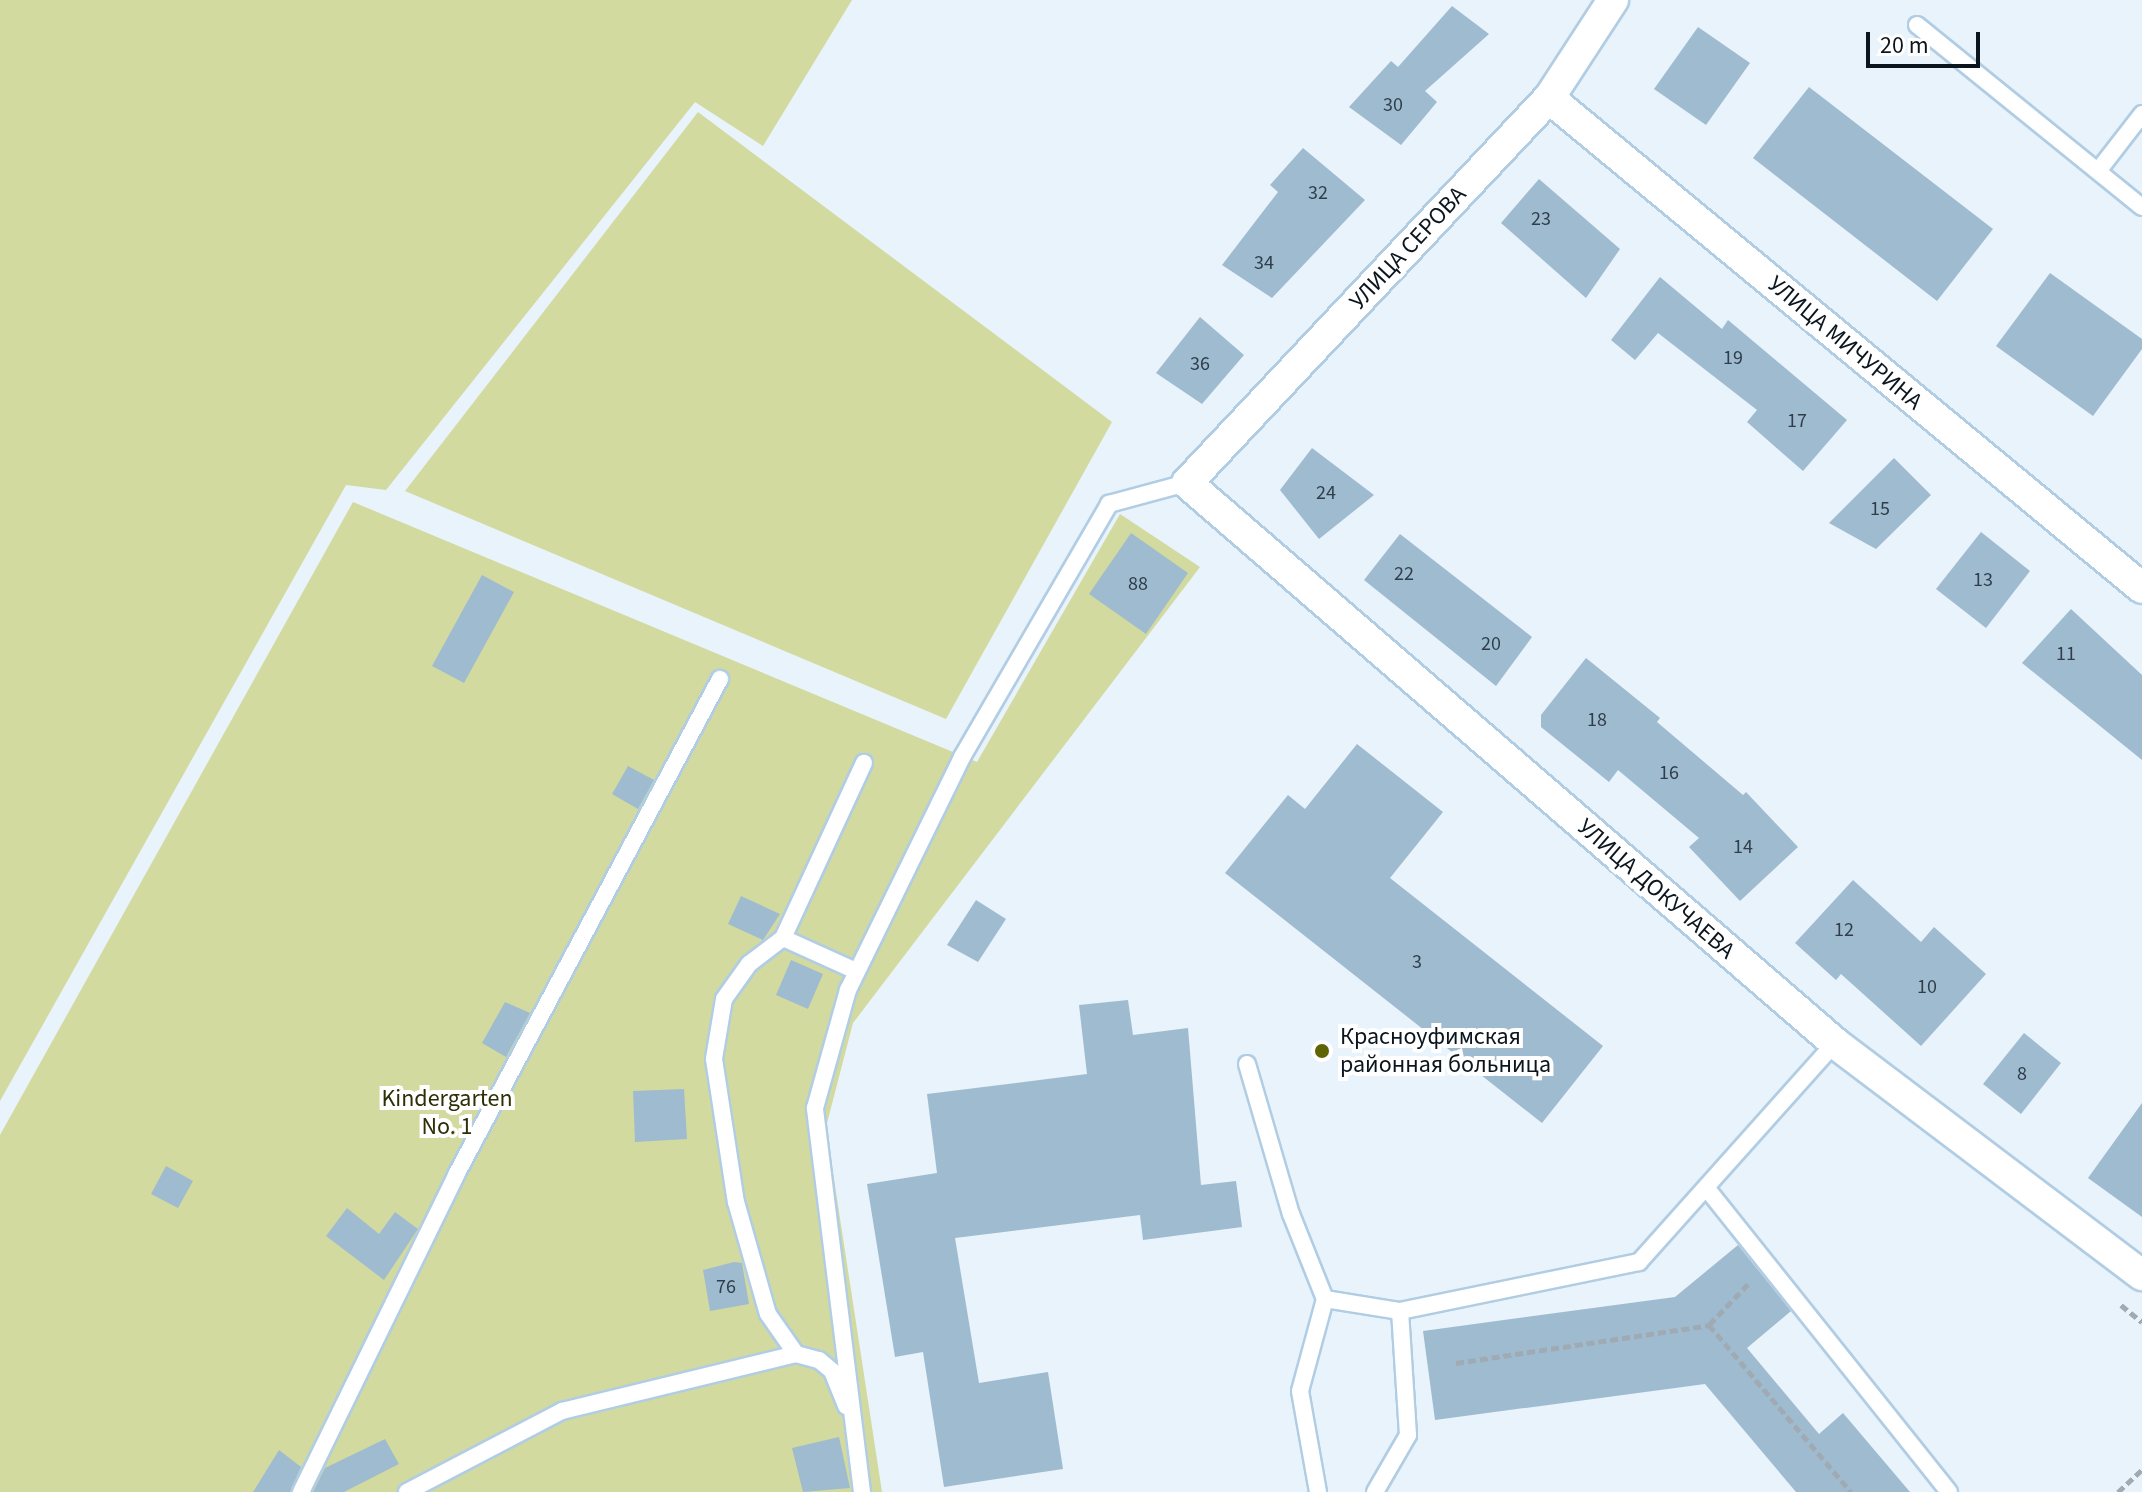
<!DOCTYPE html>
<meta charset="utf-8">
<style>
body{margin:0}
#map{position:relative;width:2142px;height:1492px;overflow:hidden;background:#e8f3fc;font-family:"Source Sans 3",sans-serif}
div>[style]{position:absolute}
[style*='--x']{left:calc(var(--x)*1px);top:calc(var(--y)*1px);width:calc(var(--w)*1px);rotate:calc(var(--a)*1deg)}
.green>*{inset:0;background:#d2da9f}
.building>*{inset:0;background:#9fbbd0}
.path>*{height:5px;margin-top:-2.5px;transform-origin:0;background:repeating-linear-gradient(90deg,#a0aab3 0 8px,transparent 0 12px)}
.roads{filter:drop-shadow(2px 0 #b1cde3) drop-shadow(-2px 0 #b1cde3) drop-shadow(0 2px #b1cde3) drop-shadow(0 -2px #b1cde3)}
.service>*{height:16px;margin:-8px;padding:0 8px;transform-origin:8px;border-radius:8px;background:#fff}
.minor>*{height:30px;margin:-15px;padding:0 15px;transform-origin:15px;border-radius:15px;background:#fff}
.dots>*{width:22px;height:22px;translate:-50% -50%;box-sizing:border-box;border:4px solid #fff;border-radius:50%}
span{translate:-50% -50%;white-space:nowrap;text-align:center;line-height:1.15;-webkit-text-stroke:8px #fff;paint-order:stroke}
.number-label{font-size:20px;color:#303e4a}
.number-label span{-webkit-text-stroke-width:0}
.street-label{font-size:24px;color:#0b151d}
.poi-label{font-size:24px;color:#0b151d}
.left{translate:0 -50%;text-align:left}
.park-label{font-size:24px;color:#2d3006}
.scale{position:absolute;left:1866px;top:32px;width:114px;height:36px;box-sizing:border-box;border:4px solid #0b151d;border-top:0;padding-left:10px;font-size:24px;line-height:28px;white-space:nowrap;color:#0b151d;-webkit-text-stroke:6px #fff;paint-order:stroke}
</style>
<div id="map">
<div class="green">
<i style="clip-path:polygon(0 0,852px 0,763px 146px,695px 102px,386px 490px,346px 485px,0 1101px)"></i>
<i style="clip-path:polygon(698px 112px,1112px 422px,946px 719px,405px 491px)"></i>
<i style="clip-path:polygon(353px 502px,977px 762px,1120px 514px,1200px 567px,853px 1023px,826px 1127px,882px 1492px,0 1492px,0 1135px)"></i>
</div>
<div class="building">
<i style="clip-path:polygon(1452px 6px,1489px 34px,1425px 91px,1437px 102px,1401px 145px,1349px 107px,1391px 61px,1398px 67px)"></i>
<i style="clip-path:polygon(1698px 27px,1750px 63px,1706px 125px,1654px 89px)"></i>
<i style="clip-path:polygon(1809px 87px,1993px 229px,1937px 301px,1753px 158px)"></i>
<i style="clip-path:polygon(1303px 148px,1365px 200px,1272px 298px,1222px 265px,1278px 192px,1270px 185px)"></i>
<i style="clip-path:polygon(1539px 179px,1620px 249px,1586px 298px,1501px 223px)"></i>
<i style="clip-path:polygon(2050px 273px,2142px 339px,2142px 349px,2093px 416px,1996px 346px)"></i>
<i style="clip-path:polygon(1660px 277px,1722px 329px,1728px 320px,1847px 420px,1803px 471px,1747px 422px,1757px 410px,1658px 333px,1635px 360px,1611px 340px)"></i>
<i style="clip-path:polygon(1200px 317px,1244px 355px,1202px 404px,1156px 373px)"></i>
<i style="clip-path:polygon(1312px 448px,1374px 495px,1319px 539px,1280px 490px)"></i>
<i style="clip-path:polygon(1894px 458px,1931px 495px,1876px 549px,1829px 523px)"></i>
<i style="clip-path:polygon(1981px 532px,2030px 571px,1986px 628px,1936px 589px)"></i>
<i style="clip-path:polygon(1131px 533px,1188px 573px,1146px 634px,1089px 594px)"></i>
<i style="clip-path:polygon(1400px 534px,1532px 637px,1496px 686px,1364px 580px)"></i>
<i style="clip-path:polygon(482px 575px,514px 592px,464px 683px,432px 666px)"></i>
<i style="clip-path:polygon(2071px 609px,2142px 675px,2142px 760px,2022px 663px)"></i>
<i style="clip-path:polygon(1586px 658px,1660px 718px,1657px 722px,1743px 795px,1746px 792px,1798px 847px,1740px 901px,1689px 847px,1699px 838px,1618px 770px,1609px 782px,1541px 727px,1541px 715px)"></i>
<i style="clip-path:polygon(1357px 744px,1443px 812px,1390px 878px,1603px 1046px,1542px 1123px,1225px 873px,1288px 795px,1305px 809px)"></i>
<i style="clip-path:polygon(628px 766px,654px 780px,638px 809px,612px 794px)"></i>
<i style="clip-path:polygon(1853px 880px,1921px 942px,1934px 927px,1986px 974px,1921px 1046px,1841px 974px,1836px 980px,1795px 943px)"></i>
<i style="clip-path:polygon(741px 896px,780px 914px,763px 940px,728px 924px)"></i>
<i style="clip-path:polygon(976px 900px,1006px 919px,978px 962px,947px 945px)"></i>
<i style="clip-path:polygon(791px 960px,823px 974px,808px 1009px,776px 995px)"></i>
<i style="clip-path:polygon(1128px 1000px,1133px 1035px,1188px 1028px,1201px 1185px,1236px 1181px,1242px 1227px,1143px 1240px,1140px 1215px,955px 1238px,979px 1383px,1048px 1372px,1063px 1469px,944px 1487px,923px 1352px,895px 1357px,867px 1184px,937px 1173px,927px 1094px,1087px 1074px,1079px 1005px)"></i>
<i style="clip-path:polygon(505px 1002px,530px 1013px,506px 1057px,482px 1043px)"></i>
<i style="clip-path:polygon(2024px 1033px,2061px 1063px,2021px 1114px,1983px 1084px)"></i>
<i style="clip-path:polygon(684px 1089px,687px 1139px,635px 1142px,633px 1091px)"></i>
<i style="clip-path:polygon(2142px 1103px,2142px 1217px,2088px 1178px)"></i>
<i style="clip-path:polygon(166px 1166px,193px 1181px,178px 1208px,151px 1194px)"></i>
<i style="clip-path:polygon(347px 1208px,379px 1234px,395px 1212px,418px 1229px,384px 1280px,326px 1236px)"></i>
<i style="clip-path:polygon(1738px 1245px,1791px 1311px,1747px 1348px,1819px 1434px,1843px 1413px,1910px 1492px,1796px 1492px,1705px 1384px,1435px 1420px,1423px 1331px,1675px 1297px)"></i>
<i style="clip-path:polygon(734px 1262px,742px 1263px,749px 1304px,710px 1311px,703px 1270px)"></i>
<i style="clip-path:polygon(839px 1437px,850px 1488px,803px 1492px,792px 1448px)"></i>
<i style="clip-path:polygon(385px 1439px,399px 1464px,344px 1492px,313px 1492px,325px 1468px)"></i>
<i style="clip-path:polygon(279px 1450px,301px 1467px,290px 1492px,253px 1492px)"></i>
</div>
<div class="path">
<i style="--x:1748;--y:1284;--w:57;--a:133.6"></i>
<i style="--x:1709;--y:1325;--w:219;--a:49.6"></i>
<i style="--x:2121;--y:1305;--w:27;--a:39"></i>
<i style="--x:1456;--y:1363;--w:256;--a:-8.5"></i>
<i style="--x:2118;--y:1492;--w:33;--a:-43"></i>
</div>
<div class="roads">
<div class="service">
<i style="--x:1917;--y:25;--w:289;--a:39"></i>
<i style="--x:2098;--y:171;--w:72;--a:-52.3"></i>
<i style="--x:783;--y:938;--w:43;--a:142.6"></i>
<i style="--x:749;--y:964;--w:43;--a:125.5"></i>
<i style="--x:724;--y:999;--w:61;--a:99.5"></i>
<i style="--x:714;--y:1059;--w:145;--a:81.3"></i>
<i style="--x:736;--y:1202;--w:116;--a:74.1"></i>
<i style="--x:768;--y:1314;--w:49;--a:55"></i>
<i style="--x:856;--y:971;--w:80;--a:-155.7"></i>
<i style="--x:783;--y:938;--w:193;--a:-65.2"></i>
<i style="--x:1247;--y:1064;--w:156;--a:73.7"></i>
<i style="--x:1291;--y:1214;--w:92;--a:68.2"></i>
<i style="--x:1325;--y:1299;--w:95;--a:105.2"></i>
<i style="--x:1300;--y:1391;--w:103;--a:79.9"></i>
<i style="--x:1708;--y:1190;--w:386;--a:51.4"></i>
<i style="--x:1325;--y:1299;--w:76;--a:9.1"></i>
<i style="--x:301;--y:1492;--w:353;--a:-63.9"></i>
<i style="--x:456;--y:1175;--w:562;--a:-61.98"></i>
<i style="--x:407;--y:1492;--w:175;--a:-27.6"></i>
<i style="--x:562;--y:1411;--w:241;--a:-13.7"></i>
<i style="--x:796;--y:1354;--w:24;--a:15"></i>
<i style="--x:819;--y:1360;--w:17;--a:40"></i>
<i style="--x:832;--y:1371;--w:38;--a:68"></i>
<i style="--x:862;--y:1492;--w:387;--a:-97"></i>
<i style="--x:815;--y:1108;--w:123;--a:-74.4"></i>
<i style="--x:848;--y:990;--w:259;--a:-63.9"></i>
<i style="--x:962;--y:757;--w:293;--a:-59.8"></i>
<i style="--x:1109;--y:504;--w:81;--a:-15.1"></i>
<i style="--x:1375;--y:1492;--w:66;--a:-59.9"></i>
<i style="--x:1408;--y:1435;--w:124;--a:-93.7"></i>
<i style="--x:1400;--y:1311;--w:244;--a:-11.6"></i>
<i style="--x:1639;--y:1262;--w:294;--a:-48.2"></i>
</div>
<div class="minor">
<i style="--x:1613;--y:0;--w:117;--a:123.1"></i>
<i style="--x:1549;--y:98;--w:528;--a:133.24"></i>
<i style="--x:1187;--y:483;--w:856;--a:40.83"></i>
<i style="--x:1835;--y:1043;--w:385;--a:37.1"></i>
<i style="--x:1549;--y:98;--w:769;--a:39.57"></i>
</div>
</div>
<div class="dots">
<i style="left:1322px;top:1051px;background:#5f6503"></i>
</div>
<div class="number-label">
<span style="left:1393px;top:105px">30</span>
<span style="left:1318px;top:193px">32</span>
<span style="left:1541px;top:219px">23</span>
<span style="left:1264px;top:263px">34</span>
<span style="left:1733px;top:358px">19</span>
<span style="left:1200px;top:364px">36</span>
<span style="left:1797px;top:421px">17</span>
<span style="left:1326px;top:493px">24</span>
<span style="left:1880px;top:509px">15</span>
<span style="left:1404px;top:574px">22</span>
<span style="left:1983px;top:580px">13</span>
<span style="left:1138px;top:584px">88</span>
<span style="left:1491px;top:644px">20</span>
<span style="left:2066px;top:654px">11</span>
<span style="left:1597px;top:720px">18</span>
<span style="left:1669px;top:773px">16</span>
<span style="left:1743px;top:847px">14</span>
<span style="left:1844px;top:930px">12</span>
<span style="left:1417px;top:962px">3</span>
<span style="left:1927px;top:987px">10</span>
<span style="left:2022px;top:1074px">8</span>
<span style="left:726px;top:1287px">76</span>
</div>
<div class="street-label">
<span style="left:1408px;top:248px;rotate:-47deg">УЛИЦА СЕРОВА</span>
<span style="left:1845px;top:343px;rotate:40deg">УЛИЦА МИЧУРИНА</span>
<span style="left:1656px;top:889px;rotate:41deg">УЛИЦА ДОКУЧАЕВА</span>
</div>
<div class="poi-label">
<span class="left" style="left:1340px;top:1051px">Красноуфимская<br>районная больница</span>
</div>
<div class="park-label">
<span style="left:447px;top:1113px">Kindergarten<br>No. 1</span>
</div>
<div class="scale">20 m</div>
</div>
